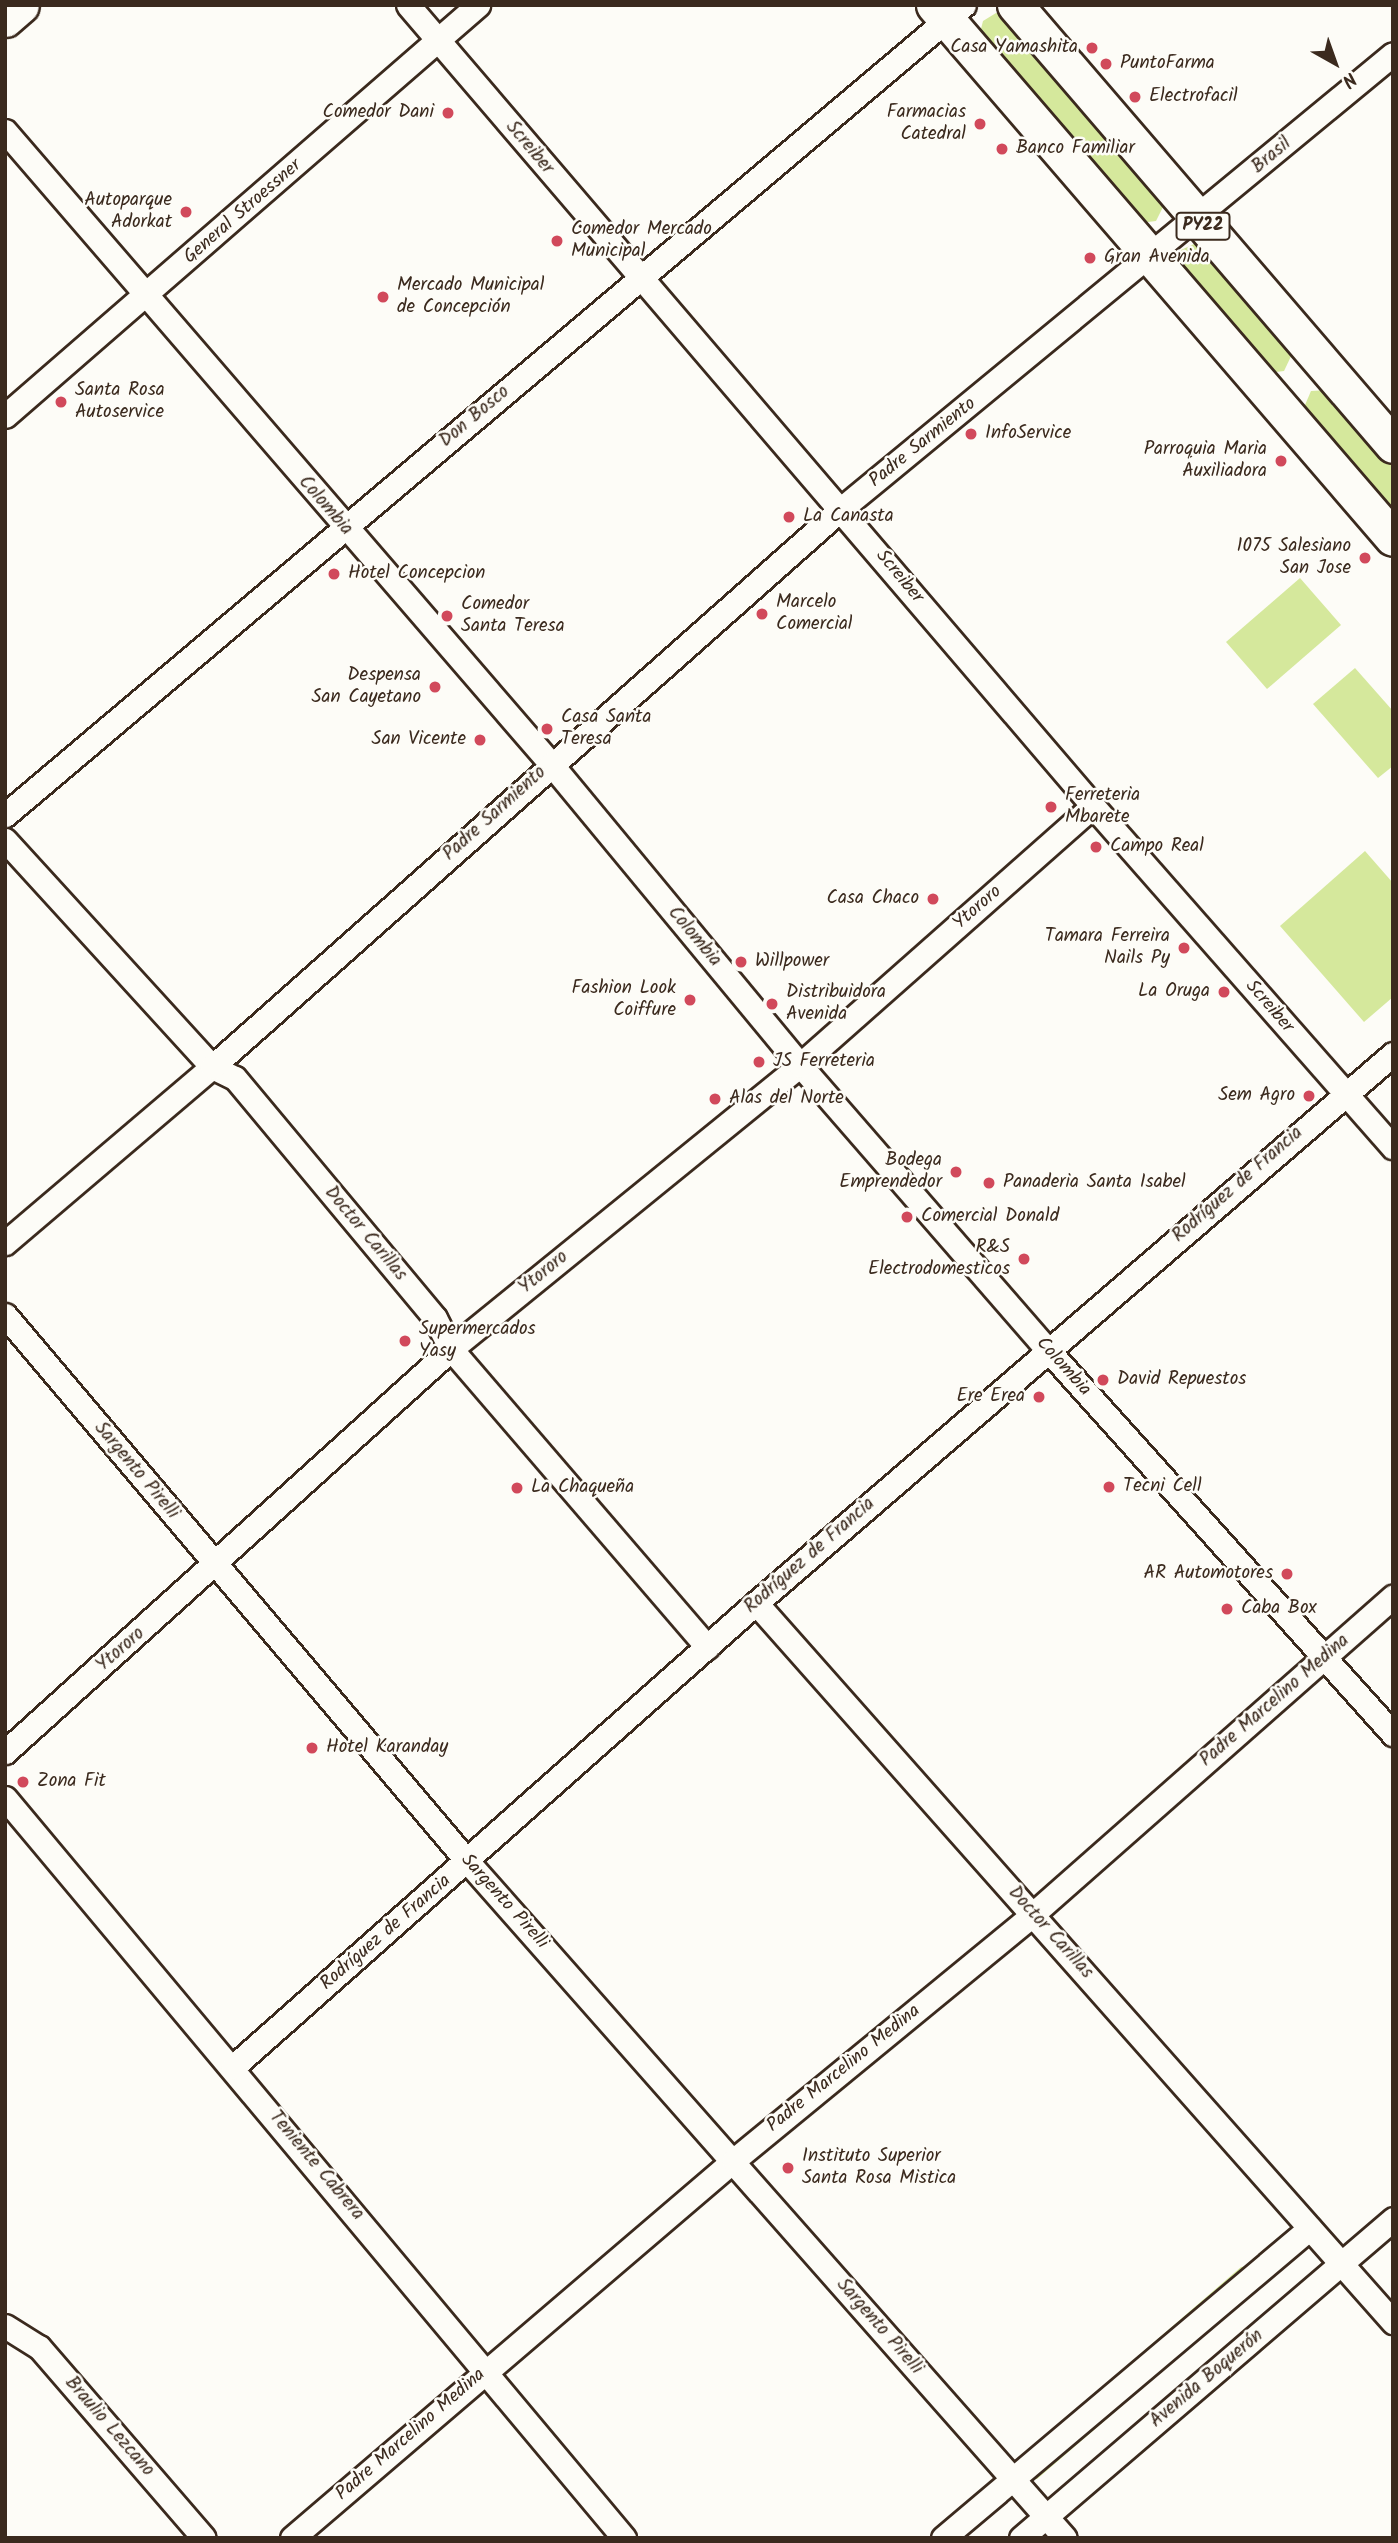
<!DOCTYPE html>
<meta charset="utf-8">
<style>
body{margin:0}
#map{position:relative;width:1398px;height:2543px;overflow:hidden;background:#fdfcf7;font-family:Kalam,sans-serif}
div>[style]{position:absolute}
[style*='--x']{left:calc(var(--x)*1px);top:calc(var(--y)*1px);width:calc(var(--w)*1px);rotate:calc(var(--a)*1deg)}
.green>*{inset:0;background:#d5e89c}
.roads{filter:drop-shadow(2px 0 #3b2a1e) drop-shadow(-2px 0 #3b2a1e) drop-shadow(0 2px #3b2a1e) drop-shadow(0 -2px #3b2a1e)}
.minor>*{height:23px;margin:-11.5px;padding:0 11.5px;transform-origin:11.5px;border-radius:11.5px;background:#fdfcf7}
.highway>*{height:35px;margin:-17.5px;padding:0 17.5px;transform-origin:17.5px;border-radius:17.5px;background:#fdfcf7}
.dots>*{width:19px;height:19px;translate:-50% -50%;box-sizing:border-box;border:4px solid #fdfcf7;border-radius:50%}
span{translate:-50% -50%;white-space:nowrap;text-align:center;line-height:1.15;-webkit-text-stroke:5px #fdfcf7;paint-order:stroke}
.shield-label span{padding:2px 5px;background:#fdfcf7;border:2px solid;border-radius:5px;-webkit-text-stroke-width:0}
.shield-label{font-size:18px;color:#3b2a1e;font-weight:700}
.poi-label{font-size:19px;color:#3b2a1e}
.right{translate:-100% -50%;text-align:right}
.left{translate:0 -50%;text-align:left}
.street-label{font-size:19px;color:#3b2a1e}
.frame{position:absolute;inset:0;border:7px solid #3b2a1e;pointer-events:none}
.north{position:absolute;left:1300px;top:28px;width:70px;height:70px;-webkit-text-stroke:5px #fdfcf7;paint-order:stroke;rotate:140deg;font-size:19px;font-weight:700;line-height:28px;text-align:center;color:#3b2a1e}
.north::after{content:'';display:block;margin:auto;width:24px;height:32px;background:#3b2a1e;clip-path:polygon(50% 0,100% 100%,50% 72%,0 100%)}
</style>
<div id="map">
<div class="green">
<i style="clip-path:polygon(996px 13px,1005px 15px,1166px 201px,1156px 221px,1140px 223px,979px 37px,983px 21px)"></i>
<i style="clip-path:polygon(1194px 244px,1204px 245px,1294px 350px,1284px 371px,1268px 373px,1178px 267px,1181px 250px)"></i>
<i style="clip-path:polygon(1328px 390px,1393px 466px,1393px 519px,1302px 412px,1311px 391px)"></i>
<i style="clip-path:polygon(1300px 578px,1341px 625px,1267px 689px,1226px 642px)"></i>
<i style="clip-path:polygon(1355px 668px,1393px 711px,1393px 766px,1378px 778px,1313px 704px)"></i>
<i style="clip-path:polygon(1365px 851px,1393px 883px,1393px 997px,1364px 1022px,1280px 926px)"></i>
<i style="clip-path:polygon(1249px 2266px,1259px 2288px,1037px 2479px,1029px 2479px,1020px 2458px,1241px 2267px)"></i>
</div>
<div class="roads">
<div class="minor">
<i style="--x:408;--y:5;--w:1054;--a:49.46"></i>
<i style="--x:1093;--y:806;--w:454;--a:48.7"></i>
<i style="--x:5;--y:131;--w:836;--a:49.22"></i>
<i style="--x:551;--y:764;--w:391;--a:50.4"></i>
<i style="--x:800;--y:1065;--w:376;--a:49"></i>
<i style="--x:1047;--y:1349;--w:518;--a:48.05"></i>
<i style="--x:5;--y:416;--w:627;--a:-40.99"></i>
<i style="--x:5;--y:815;--w:1255;--a:-40.19"></i>
<i style="--x:5;--y:840;--w:307;--a:47.6"></i>
<i style="--x:212;--y:1067;--w:25;--a:26"></i>
<i style="--x:235;--y:1078;--w:312;--a:50.2"></i>
<i style="--x:435;--y:1318;--w:35;--a:63"></i>
<i style="--x:451;--y:1349;--w:393;--a:49.3"></i>
<i style="--x:5;--y:1243;--w:272;--a:-40.4"></i>
<i style="--x:212;--y:1067;--w:841;--a:-41.58"></i>
<i style="--x:841;--y:509;--w:715;--a:-39.5"></i>
<i style="--x:5;--y:1315;--w:715;--a:49.76"></i>
<i style="--x:467;--y:1861;--w:903;--a:48.55"></i>
<i style="--x:756;--y:1603;--w:961;--a:48.46"></i>
<i style="--x:5;--y:1752;--w:601;--a:-42.1"></i>
<i style="--x:451;--y:1349;--w:450;--a:-39.1"></i>
<i style="--x:800;--y:1065;--w:391;--a:-41.5"></i>
<i style="--x:5;--y:1798;--w:965;--a:50.09"></i>
<i style="--x:233;--y:2067;--w:699;--a:-41.58"></i>
<i style="--x:756;--y:1603;--w:841;--a:-40.76"></i>
<i style="--x:5;--y:2326;--w:40;--a:32"></i>
<i style="--x:39;--y:2347;--w:252;--a:49.2"></i>
<i style="--x:292;--y:2538;--w:582;--a:-40.54"></i>
<i style="--x:734;--y:2160;--w:387;--a:-39.4"></i>
<i style="--x:1033;--y:1914;--w:480;--a:-41.4"></i>
<i style="--x:943;--y:2538;--w:480;--a:-40.2"></i>
<i style="--x:1021;--y:2538;--w:490;--a:-40.6"></i>
</div>
<div class="highway">
<i style="--x:934;--y:5;--w:703;--a:49.27"></i>
<i style="--x:1015;--y:5;--w:580;--a:49.33"></i>
<i style="--x:5;--y:19;--w:21;--a:-41"></i>
</div>
</div>
<div class="dots">
<i style="left:1092px;top:48px;background:#d1495b"></i>
<i style="left:1106px;top:64px;background:#d1495b"></i>
<i style="left:1135px;top:97px;background:#d1495b"></i>
<i style="left:448px;top:113px;background:#d1495b"></i>
<i style="left:980px;top:124px;background:#d1495b"></i>
<i style="left:1002px;top:149px;background:#d1495b"></i>
<i style="left:186px;top:212px;background:#d1495b"></i>
<i style="left:557px;top:241px;background:#d1495b"></i>
<i style="left:1090px;top:258px;background:#d1495b"></i>
<i style="left:383px;top:297px;background:#d1495b"></i>
<i style="left:61px;top:402px;background:#d1495b"></i>
<i style="left:971px;top:434px;background:#d1495b"></i>
<i style="left:1281px;top:461px;background:#d1495b"></i>
<i style="left:789px;top:517px;background:#d1495b"></i>
<i style="left:1365px;top:558px;background:#d1495b"></i>
<i style="left:334px;top:574px;background:#d1495b"></i>
<i style="left:762px;top:614px;background:#d1495b"></i>
<i style="left:447px;top:616px;background:#d1495b"></i>
<i style="left:435px;top:687px;background:#d1495b"></i>
<i style="left:547px;top:729px;background:#d1495b"></i>
<i style="left:480px;top:740px;background:#d1495b"></i>
<i style="left:1051px;top:807px;background:#d1495b"></i>
<i style="left:1096px;top:847px;background:#d1495b"></i>
<i style="left:933px;top:899px;background:#d1495b"></i>
<i style="left:1184px;top:948px;background:#d1495b"></i>
<i style="left:741px;top:962px;background:#d1495b"></i>
<i style="left:1224px;top:992px;background:#d1495b"></i>
<i style="left:690px;top:1000px;background:#d1495b"></i>
<i style="left:772px;top:1004px;background:#d1495b"></i>
<i style="left:759px;top:1062px;background:#d1495b"></i>
<i style="left:1309px;top:1096px;background:#d1495b"></i>
<i style="left:715px;top:1099px;background:#d1495b"></i>
<i style="left:956px;top:1172px;background:#d1495b"></i>
<i style="left:989px;top:1183px;background:#d1495b"></i>
<i style="left:907px;top:1217px;background:#d1495b"></i>
<i style="left:1024px;top:1259px;background:#d1495b"></i>
<i style="left:405px;top:1341px;background:#d1495b"></i>
<i style="left:1103px;top:1380px;background:#d1495b"></i>
<i style="left:1039px;top:1397px;background:#d1495b"></i>
<i style="left:1109px;top:1487px;background:#d1495b"></i>
<i style="left:517px;top:1488px;background:#d1495b"></i>
<i style="left:1287px;top:1574px;background:#d1495b"></i>
<i style="left:1227px;top:1609px;background:#d1495b"></i>
<i style="left:312px;top:1748px;background:#d1495b"></i>
<i style="left:23px;top:1782px;background:#d1495b"></i>
<i style="left:788px;top:2168px;background:#d1495b"></i>
</div>
<div class="shield-label">
<span style="left:1203px;top:226px">PY22</span>
</div>
<div class="poi-label">
<span class="right" style="left:1078px;top:48px">Casa Yamashita</span>
<span class="left" style="left:1120px;top:64px">PuntoFarma</span>
<span class="left" style="left:1149px;top:97px">Electrofacil</span>
<span class="right" style="left:434px;top:113px">Comedor Dani</span>
<span class="right" style="left:966px;top:124px">Farmacias<br>Catedral</span>
<span class="left" style="left:1016px;top:149px">Banco Familiar</span>
<span class="right" style="left:172px;top:212px">Autoparque<br>Adorkat</span>
<span class="left" style="left:571px;top:241px">Comedor Mercado<br>Municipal</span>
<span class="left" style="left:1104px;top:258px">Gran Avenida</span>
<span class="left" style="left:397px;top:297px">Mercado Municipal<br>de Concepción</span>
<span class="left" style="left:75px;top:402px">Santa Rosa<br>Autoservice</span>
<span class="left" style="left:985px;top:434px">InfoService</span>
<span class="right" style="left:1267px;top:461px">Parroquia Maria<br>Auxiliadora</span>
<span class="left" style="left:803px;top:517px">La Canasta</span>
<span class="right" style="left:1351px;top:558px">1075 Salesiano<br>San Jose</span>
<span class="left" style="left:348px;top:574px">Hotel Concepcion</span>
<span class="left" style="left:776px;top:614px">Marcelo<br>Comercial</span>
<span class="left" style="left:461px;top:616px">Comedor<br>Santa Teresa</span>
<span class="right" style="left:421px;top:687px">Despensa<br>San Cayetano</span>
<span class="left" style="left:561px;top:729px">Casa Santa<br>Teresa</span>
<span class="right" style="left:466px;top:740px">San Vicente</span>
<span class="left" style="left:1065px;top:807px">Ferreteria<br>Mbarete</span>
<span class="left" style="left:1110px;top:847px">Campo Real</span>
<span class="right" style="left:919px;top:899px">Casa Chaco</span>
<span class="right" style="left:1170px;top:948px">Tamara Ferreira<br>Nails Py</span>
<span class="left" style="left:755px;top:962px">Willpower</span>
<span class="right" style="left:676px;top:1000px">Fashion Look<br>Coiffure</span>
<span class="right" style="left:1210px;top:992px">La Oruga</span>
<span class="left" style="left:786px;top:1004px">Distribuidora<br>Avenida</span>
<span class="left" style="left:773px;top:1062px">JS Ferreteria</span>
<span class="right" style="left:1295px;top:1096px">Sem Agro</span>
<span class="left" style="left:729px;top:1099px">Alas del Norte</span>
<span class="right" style="left:942px;top:1172px">Bodega<br>Emprendedor</span>
<span class="left" style="left:1003px;top:1183px">Panaderia Santa Isabel</span>
<span class="left" style="left:921px;top:1217px">Comercial Donald</span>
<span class="right" style="left:1010px;top:1259px">R&amp;S<br>Electrodomesticos</span>
<span class="left" style="left:419px;top:1341px">Supermercados<br>Yasy</span>
<span class="left" style="left:1117px;top:1380px">David Repuestos</span>
<span class="right" style="left:1025px;top:1397px">Ere Erea</span>
<span class="left" style="left:1123px;top:1487px">Tecni Cell</span>
<span class="left" style="left:531px;top:1488px">La Chaqueña</span>
<span class="right" style="left:1273px;top:1574px">AR Automotores</span>
<span class="left" style="left:1241px;top:1609px">Caba Box</span>
<span class="left" style="left:326px;top:1748px">Hotel Karanday</span>
<span class="left" style="left:37px;top:1782px">Zona Fit</span>
<span class="left" style="left:802px;top:2168px">Instituto Superior<br>Santa Rosa Mistica</span>
</div>
<div class="street-label">
<span style="left:529px;top:148px;rotate:50deg">Screiber</span>
<span style="left:1272px;top:156px;rotate:-40deg">Brasil</span>
<span style="left:243px;top:212px;rotate:-41deg">General Stroessner</span>
<span style="left:475px;top:417px;rotate:-40deg">Don Bosco</span>
<span style="left:923px;top:443px;rotate:-39deg">Padre Sarmiento</span>
<span style="left:325px;top:506px;rotate:49deg">Colombia</span>
<span style="left:899px;top:577px;rotate:50deg">Screiber</span>
<span style="left:495px;top:814px;rotate:-42deg">Padre Sarmiento</span>
<span style="left:978px;top:908px;rotate:-41deg">Ytororo</span>
<span style="left:694px;top:937px;rotate:50deg">Colombia</span>
<span style="left:1269px;top:1007px;rotate:49deg">Screiber</span>
<span style="left:1238px;top:1185px;rotate:-41deg">Rodríguez de Francia</span>
<span style="left:365px;top:1234px;rotate:50deg">Doctor Carillas</span>
<span style="left:544px;top:1273px;rotate:-39deg">Ytororo</span>
<span style="left:1063px;top:1367px;rotate:48deg">Colombia</span>
<span style="left:136px;top:1471px;rotate:50deg">Sargento Pirelli</span>
<span style="left:810px;top:1556px;rotate:-41deg">Rodríguez de Francia</span>
<span style="left:121px;top:1650px;rotate:-41deg">Ytororo</span>
<span style="left:1275px;top:1701px;rotate:-41deg">Padre Marcelino Medina</span>
<span style="left:504px;top:1902px;rotate:48deg">Sargento Pirelli</span>
<span style="left:386px;top:1933px;rotate:-41deg">Rodríguez de Francia</span>
<span style="left:1050px;top:1933px;rotate:48deg">Doctor Carillas</span>
<span style="left:844px;top:2069px;rotate:-39deg">Padre Marcelino Medina</span>
<span style="left:316px;top:2166px;rotate:50deg">Teniente Cabrera</span>
<span style="left:879px;top:2327px;rotate:49deg">Sargento Pirelli</span>
<span style="left:1207px;top:2379px;rotate:-40deg">Avenida Boquerón</span>
<span style="left:109px;top:2427px;rotate:49deg">Braulio Lezcano</span>
<span style="left:411px;top:2435px;rotate:-41deg">Padre Marcelino Medina</span>
</div>
<div class="frame"></div>
<div class="north">N</div>
</div>
